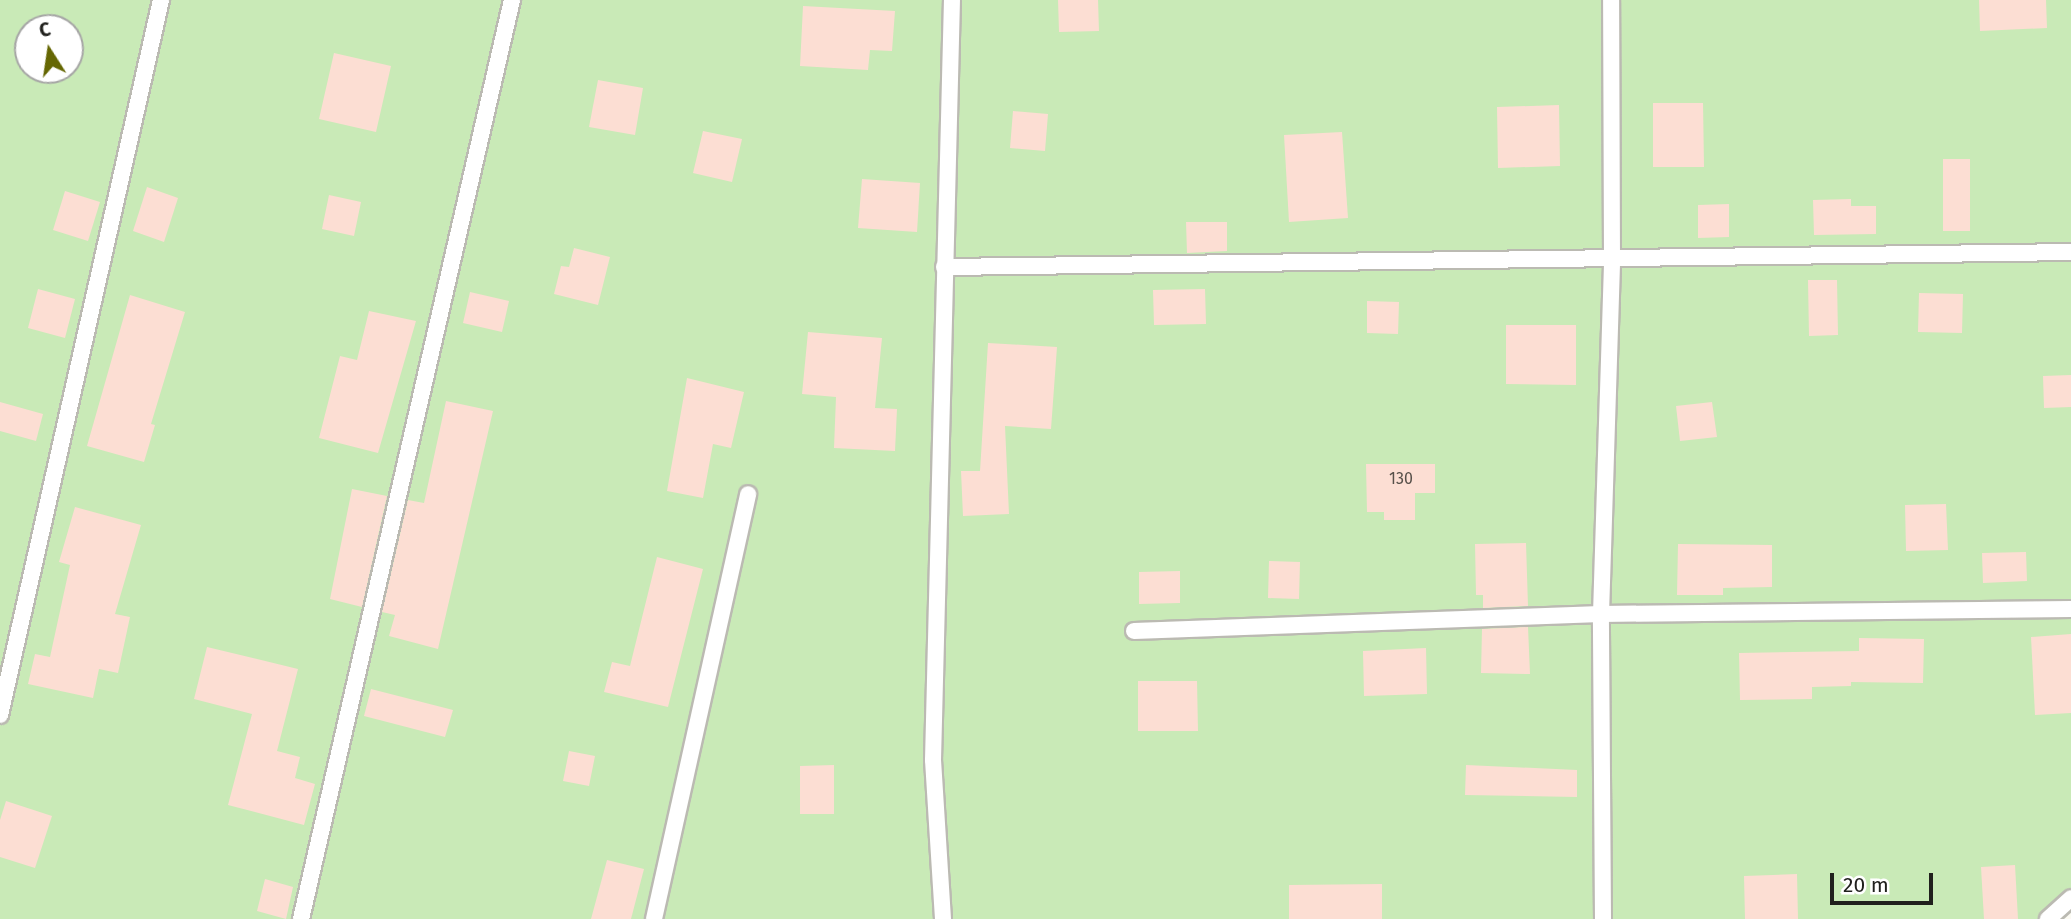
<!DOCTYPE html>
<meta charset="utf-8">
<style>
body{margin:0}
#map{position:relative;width:2071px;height:919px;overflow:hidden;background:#fcfbf3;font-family:"Fira Sans",sans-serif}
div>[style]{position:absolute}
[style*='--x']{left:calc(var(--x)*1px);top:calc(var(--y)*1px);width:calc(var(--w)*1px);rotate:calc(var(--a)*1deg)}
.green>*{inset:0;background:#c9eab7}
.building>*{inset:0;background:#fcded3}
.roads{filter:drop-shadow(2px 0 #bbbab2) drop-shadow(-2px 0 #bbbab2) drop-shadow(0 2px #bbbab2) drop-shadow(0 -2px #bbbab2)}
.lane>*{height:16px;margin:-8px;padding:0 8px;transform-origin:8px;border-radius:8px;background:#fff}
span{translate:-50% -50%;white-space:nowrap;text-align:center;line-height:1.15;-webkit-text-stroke:5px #fff;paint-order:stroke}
.number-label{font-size:16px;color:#57504a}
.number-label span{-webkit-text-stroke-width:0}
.north{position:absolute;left:14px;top:14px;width:70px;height:70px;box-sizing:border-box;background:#fff;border:2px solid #a6a6a5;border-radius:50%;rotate:348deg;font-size:19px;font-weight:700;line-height:28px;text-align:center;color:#20201d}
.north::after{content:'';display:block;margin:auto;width:24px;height:32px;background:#656703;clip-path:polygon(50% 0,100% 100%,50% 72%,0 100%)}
.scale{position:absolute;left:1830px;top:873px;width:103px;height:32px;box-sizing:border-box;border:4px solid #20201d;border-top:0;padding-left:9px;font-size:21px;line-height:24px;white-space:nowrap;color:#20201d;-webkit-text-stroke:5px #fff;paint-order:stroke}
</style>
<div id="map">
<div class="green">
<i style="clip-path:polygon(evenodd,0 0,2071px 0,2071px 900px,2048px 919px,0 919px,0 0,28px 28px,70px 28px,70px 70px,28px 70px,28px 28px)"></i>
</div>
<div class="building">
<i style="clip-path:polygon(1058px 0,1098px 0,1099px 31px,1059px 32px)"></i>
<i style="clip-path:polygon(1979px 0,2046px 0,2047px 28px,1980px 31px)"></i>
<i style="clip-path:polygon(803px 6px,895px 11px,892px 51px,870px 50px,868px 70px,800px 66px)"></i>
<i style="clip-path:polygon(334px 53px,391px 66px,376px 132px,319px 119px)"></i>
<i style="clip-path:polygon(598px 80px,643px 88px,635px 135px,589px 127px)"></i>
<i style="clip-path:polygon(1653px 103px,1703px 103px,1704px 167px,1653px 167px)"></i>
<i style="clip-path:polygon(1559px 105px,1560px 166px,1498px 168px,1497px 107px)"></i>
<i style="clip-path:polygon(1013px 111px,1048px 114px,1045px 151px,1010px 148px)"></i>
<i style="clip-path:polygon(703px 131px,742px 139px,732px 182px,693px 173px)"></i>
<i style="clip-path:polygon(1342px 132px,1348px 218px,1289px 222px,1284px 135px)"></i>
<i style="clip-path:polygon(1943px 159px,1970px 159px,1970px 231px,1943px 231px)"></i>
<i style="clip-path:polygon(862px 179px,920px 183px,917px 232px,858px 228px)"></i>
<i style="clip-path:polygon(147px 187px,178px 198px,164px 242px,133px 231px)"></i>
<i style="clip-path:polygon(65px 191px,100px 202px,88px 241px,53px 230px)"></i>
<i style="clip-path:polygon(329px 195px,361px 202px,354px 236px,322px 229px)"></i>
<i style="clip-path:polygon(1851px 199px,1851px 206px,1876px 206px,1876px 234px,1814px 235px,1813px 200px)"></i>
<i style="clip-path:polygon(1729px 204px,1729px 237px,1698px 238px,1698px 205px)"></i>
<i style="clip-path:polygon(1186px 222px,1227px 222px,1227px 251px,1187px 253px)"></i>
<i style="clip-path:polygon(574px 248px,610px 257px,598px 305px,554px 294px,561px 266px,569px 267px)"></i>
<i style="clip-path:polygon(1808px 280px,1837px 280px,1838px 335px,1809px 336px)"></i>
<i style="clip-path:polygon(38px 289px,75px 299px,65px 338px,28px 328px)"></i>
<i style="clip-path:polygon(1205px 289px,1206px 324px,1154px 325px,1153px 290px)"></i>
<i style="clip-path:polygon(470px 292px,509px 301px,502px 332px,463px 323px)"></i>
<i style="clip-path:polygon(1919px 293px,1963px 294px,1962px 333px,1918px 332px)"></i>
<i style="clip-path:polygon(130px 295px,185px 312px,151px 424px,155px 425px,144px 462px,87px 446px)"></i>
<i style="clip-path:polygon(1367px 301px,1399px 302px,1398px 334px,1367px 333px)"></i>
<i style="clip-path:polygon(369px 311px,416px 321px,378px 453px,319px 438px,340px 356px,357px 360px)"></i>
<i style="clip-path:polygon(1506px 325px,1576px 325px,1576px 385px,1506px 384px)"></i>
<i style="clip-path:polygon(808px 332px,882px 338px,875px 408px,897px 409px,895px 451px,834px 448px,836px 397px,802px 394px)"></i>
<i style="clip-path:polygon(988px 343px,1057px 347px,1051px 429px,1005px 426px,1009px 514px,963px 516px,961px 471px,980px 471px)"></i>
<i style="clip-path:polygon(2071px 375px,2071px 407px,2044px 408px,2043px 376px)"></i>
<i style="clip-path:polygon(687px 378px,744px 392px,731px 448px,713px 444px,703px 498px,667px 491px)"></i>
<i style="clip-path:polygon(446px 401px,493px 411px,438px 649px,389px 636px,395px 615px,382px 612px,408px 500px,424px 503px)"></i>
<i style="clip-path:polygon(0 402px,43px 414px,36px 441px,0 431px)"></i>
<i style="clip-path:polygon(1712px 402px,1717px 437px,1680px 441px,1676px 406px)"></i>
<i style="clip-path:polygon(1366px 464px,1435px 464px,1435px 493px,1415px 493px,1415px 520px,1384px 520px,1384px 512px,1367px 512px)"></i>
<i style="clip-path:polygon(352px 489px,387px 496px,362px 607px,330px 599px)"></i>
<i style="clip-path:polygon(1946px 504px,1948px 550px,1906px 551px,1905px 505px)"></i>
<i style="clip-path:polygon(75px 507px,141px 525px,115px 614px,130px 617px,118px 673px,99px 669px,93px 698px,28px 684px,35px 654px,50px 657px,70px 565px,59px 562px)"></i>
<i style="clip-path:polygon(1526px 543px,1528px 606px,1483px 608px,1483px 595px,1476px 595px,1475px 544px)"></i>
<i style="clip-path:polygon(1678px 544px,1772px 545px,1772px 587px,1723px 588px,1723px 595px,1677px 595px)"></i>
<i style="clip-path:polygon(2026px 552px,2027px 581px,1983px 583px,1982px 553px)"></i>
<i style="clip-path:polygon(657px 557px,703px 569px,668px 707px,604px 692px,612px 662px,630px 666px)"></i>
<i style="clip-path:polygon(1269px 561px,1300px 562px,1299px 599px,1268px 598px)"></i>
<i style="clip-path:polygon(1180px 571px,1180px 603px,1139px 604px,1139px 572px)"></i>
<i style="clip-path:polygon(1528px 627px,1530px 674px,1481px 673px,1482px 629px)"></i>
<i style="clip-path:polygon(2071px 634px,2071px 713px,2035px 715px,2031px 637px)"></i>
<i style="clip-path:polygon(1859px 638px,1924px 639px,1923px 683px,1851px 682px,1851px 686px,1812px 687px,1812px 699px,1740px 700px,1739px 653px,1859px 651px)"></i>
<i style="clip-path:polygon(207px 647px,298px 669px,277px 751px,300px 757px,295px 778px,315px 784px,304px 825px,228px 805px,252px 714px,194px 699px)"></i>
<i style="clip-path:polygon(1426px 648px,1427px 694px,1364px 696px,1363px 651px)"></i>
<i style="clip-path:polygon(1138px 681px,1197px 681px,1198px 731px,1138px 731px)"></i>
<i style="clip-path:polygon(371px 689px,453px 710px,445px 737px,364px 716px)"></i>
<i style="clip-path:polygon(569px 751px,595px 756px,589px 786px,563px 781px)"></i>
<i style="clip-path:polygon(834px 765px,834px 814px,800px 814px,800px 766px)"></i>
<i style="clip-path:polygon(1466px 765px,1577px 770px,1577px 797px,1465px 795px)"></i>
<i style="clip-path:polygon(6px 801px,52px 816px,35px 868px,0 857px,0 820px)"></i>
<i style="clip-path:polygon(607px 860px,644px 869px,631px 919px,591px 919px)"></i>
<i style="clip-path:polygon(2015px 865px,2018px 919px,1984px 919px,1981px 867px)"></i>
<i style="clip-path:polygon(1797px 874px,1798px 919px,1745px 919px,1744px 876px)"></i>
<i style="clip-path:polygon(265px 879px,293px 887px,286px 919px,257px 911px)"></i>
<i style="clip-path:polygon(1382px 884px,1382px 919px,1289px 919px,1289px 885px)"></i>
</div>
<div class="roads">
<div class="lane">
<i style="--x:944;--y:267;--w:1127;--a:-0.76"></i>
<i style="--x:1134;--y:631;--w:467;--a:-2.1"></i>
<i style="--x:1601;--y:614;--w:470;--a:-0.6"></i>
<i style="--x:0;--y:715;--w:733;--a:-77.31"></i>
<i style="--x:301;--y:919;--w:943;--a:-77.07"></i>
<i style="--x:654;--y:919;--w:435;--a:-77.5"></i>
<i style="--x:943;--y:919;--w:159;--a:-93.6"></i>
<i style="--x:933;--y:760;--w:760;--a:-88.57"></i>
<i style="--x:1603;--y:919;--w:305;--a:-90.4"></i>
<i style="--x:1601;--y:614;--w:355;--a:-88.2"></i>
<i style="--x:1612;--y:259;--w:259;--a:-90.2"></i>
<i style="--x:2048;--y:919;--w:31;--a:-42"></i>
</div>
</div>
<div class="number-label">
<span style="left:1401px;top:479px">130</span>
</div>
<div class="north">С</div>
<div class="scale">20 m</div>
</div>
